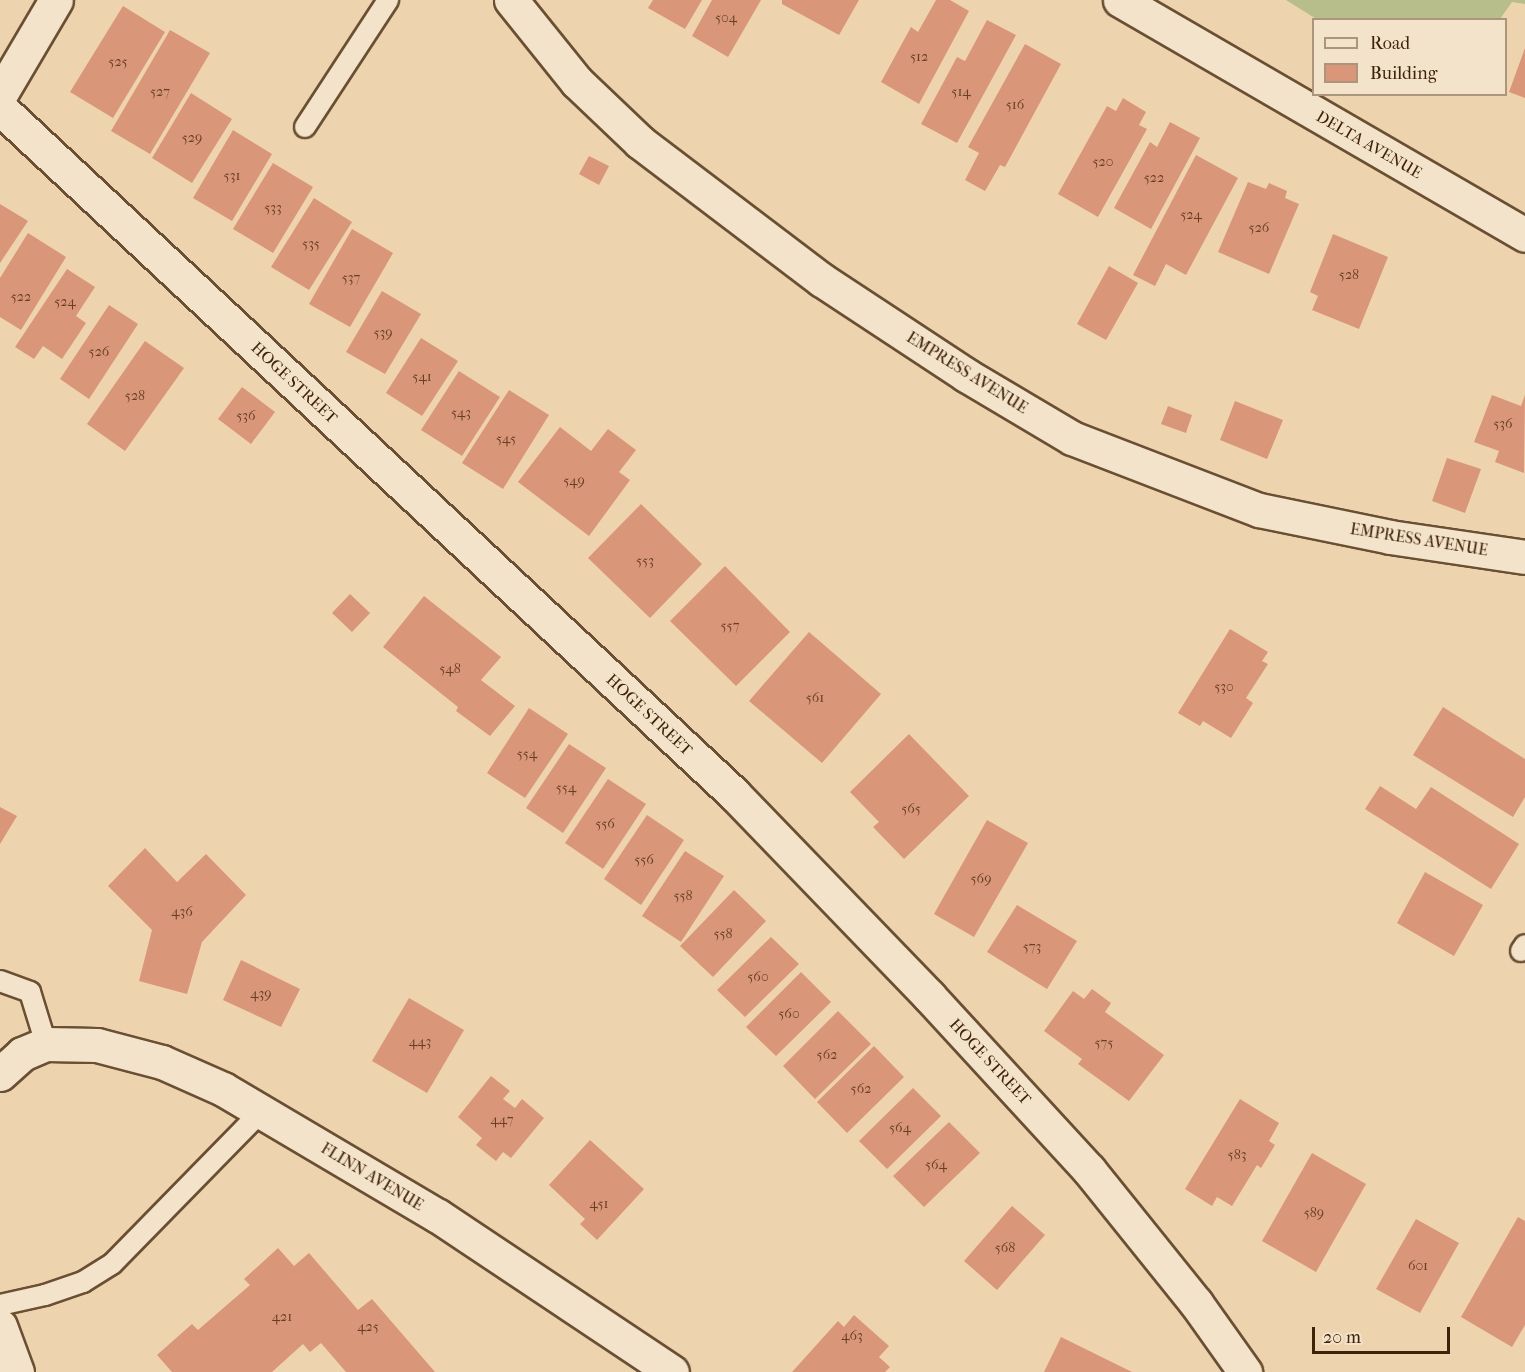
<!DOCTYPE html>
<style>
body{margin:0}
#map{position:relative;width:1525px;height:1372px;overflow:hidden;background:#edd4ae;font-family:"IM FELL French Canon",serif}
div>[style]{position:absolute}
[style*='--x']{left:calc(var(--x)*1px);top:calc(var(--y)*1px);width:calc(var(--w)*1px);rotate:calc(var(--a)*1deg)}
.green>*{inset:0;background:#b7bd8b}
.building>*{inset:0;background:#da9679}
.roads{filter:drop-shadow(2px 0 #6a4f32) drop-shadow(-2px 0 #6a4f32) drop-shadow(0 2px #6a4f32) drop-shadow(0 -2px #6a4f32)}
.lane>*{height:20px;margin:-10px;padding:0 10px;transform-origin:10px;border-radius:10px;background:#f3e3ca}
.street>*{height:33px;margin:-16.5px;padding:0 16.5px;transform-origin:16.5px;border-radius:16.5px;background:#f3e3ca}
.secondary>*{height:33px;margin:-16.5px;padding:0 16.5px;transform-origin:16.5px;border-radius:16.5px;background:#f3e3ca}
span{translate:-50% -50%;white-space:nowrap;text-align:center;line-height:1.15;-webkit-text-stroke:4.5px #f3e3ca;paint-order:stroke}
.number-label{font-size:14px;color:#664024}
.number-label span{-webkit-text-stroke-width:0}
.street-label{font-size:16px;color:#3f2308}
.legend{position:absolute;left:1312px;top:18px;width:195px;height:78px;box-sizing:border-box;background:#f3e3ca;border:2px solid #ab967c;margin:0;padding:8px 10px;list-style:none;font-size:18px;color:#3f2308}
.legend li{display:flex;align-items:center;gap:12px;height:30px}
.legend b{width:30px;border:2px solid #ab967c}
.scale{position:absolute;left:1312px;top:1327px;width:138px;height:27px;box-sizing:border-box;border:3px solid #3f2308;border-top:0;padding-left:8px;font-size:18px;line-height:21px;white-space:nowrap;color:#3f2308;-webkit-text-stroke:4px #f3e3ca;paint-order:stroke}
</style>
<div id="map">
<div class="green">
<i style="clip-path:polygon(1286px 0,1525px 0,1525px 4px,1512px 2px,1500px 19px,1318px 20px)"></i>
</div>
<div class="building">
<i style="clip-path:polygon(653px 0,702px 0,685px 29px,648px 8px)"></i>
<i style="clip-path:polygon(712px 0,761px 0,728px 57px,692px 36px)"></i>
<i style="clip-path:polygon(782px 0,859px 0,839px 35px,782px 4px)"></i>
<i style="clip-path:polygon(936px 0,950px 0,969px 11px,919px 104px,881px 82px,911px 27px,918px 32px)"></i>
<i style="clip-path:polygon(123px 6px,165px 32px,113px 118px,70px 92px)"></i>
<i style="clip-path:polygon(987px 20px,1016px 35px,957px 143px,921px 124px,957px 57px,965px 61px)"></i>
<i style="clip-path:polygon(170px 30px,210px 53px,150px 154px,111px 131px)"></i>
<i style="clip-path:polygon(1025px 44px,1061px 64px,1005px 167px,1000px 165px,985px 191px,965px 180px,979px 153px,968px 147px)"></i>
<i style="clip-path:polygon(1525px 48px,1525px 98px,1509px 92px)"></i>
<i style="clip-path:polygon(191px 93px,232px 119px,192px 183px,152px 158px)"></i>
<i style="clip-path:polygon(1123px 98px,1146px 112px,1139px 125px,1147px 129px,1098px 217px,1058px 194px,1107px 106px,1116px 111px)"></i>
<i style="clip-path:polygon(1170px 122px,1200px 138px,1151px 229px,1114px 208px,1150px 142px,1157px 147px)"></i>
<i style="clip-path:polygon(233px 130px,272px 154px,232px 221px,193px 198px)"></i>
<i style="clip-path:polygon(1196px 155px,1238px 178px,1186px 275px,1166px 264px,1155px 286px,1133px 275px)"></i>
<i style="clip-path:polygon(589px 156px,609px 166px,599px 185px,579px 174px)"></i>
<i style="clip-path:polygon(273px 163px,313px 187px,273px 253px,233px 229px)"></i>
<i style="clip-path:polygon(1248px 182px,1266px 189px,1269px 183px,1287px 191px,1285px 198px,1299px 204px,1269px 274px,1218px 252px)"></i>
<i style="clip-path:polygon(314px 198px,352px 222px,309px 290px,271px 267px)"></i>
<i style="clip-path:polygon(0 204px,28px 221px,0 263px)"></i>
<i style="clip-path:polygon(352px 229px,393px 253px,350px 327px,309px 304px)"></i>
<i style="clip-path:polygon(28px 233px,66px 257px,21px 330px,0 317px,0 278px)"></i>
<i style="clip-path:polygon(1333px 234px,1388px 257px,1359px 329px,1312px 310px,1318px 296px,1310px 292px)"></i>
<i style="clip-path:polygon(1109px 266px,1138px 283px,1106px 340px,1077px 324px)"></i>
<i style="clip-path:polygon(67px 269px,95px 287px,76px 316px,86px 323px,62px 359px,43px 346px,34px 359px,15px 347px)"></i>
<i style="clip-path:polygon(382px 291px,421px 314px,385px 374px,346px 352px)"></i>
<i style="clip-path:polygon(109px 305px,138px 324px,89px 399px,60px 379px)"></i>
<i style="clip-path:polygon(421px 338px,458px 361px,422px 416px,386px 393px)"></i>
<i style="clip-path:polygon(145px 341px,184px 368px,125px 451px,87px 424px)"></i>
<i style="clip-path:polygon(459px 371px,500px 397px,462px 456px,421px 430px)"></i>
<i style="clip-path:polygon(242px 387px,275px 412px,251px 444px,218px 419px)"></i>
<i style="clip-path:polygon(509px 390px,549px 415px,503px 489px,462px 463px)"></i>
<i style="clip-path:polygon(1492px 395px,1521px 406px,1525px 395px,1524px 473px,1495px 462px,1499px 451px,1474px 442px)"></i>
<i style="clip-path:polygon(1235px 401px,1283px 420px,1267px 459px,1220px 440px)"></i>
<i style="clip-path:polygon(1168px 406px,1192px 415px,1186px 433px,1161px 424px)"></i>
<i style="clip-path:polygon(560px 427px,591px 451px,608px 429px,636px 450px,619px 472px,630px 480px,589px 536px,518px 482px)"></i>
<i style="clip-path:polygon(1447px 458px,1481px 469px,1465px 513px,1432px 501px)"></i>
<i style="clip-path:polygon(641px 504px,702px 564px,650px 618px,588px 558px)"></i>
<i style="clip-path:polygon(725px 566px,790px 632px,736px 686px,670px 621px)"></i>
<i style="clip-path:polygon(350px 594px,370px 613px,352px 632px,332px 613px)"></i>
<i style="clip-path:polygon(424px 596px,501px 657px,481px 680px,515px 706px,490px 736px,456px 711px,458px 707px,383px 647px)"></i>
<i style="clip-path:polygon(1230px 629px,1268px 652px,1262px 661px,1268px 664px,1246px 698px,1253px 703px,1231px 738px,1203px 721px,1200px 726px,1178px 713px)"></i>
<i style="clip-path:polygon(809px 632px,881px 694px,822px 763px,749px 701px)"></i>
<i style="clip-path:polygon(1443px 707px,1525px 759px,1525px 797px,1513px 817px,1413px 755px)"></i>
<i style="clip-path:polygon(529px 708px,568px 734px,525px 798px,487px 773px)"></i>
<i style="clip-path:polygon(909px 734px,969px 796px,904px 859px,873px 827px,879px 822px,850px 792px)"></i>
<i style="clip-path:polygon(569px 744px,606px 768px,563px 833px,526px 808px)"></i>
<i style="clip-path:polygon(608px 779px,646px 804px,603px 869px,565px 843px)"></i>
<i style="clip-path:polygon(1380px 786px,1416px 809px,1431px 787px,1519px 844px,1491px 889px,1365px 809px)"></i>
<i style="clip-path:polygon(0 807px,17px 816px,0 844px)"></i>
<i style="clip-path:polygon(647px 815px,684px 840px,641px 905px,604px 879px)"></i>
<i style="clip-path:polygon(987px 820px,1028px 843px,974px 937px,934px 914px)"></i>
<i style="clip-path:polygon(145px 848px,177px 882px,206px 854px,246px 895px,202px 942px,187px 994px,139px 981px,152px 930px,108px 886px)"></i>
<i style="clip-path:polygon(685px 851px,724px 876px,681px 942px,642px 916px)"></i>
<i style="clip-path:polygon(1425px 872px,1483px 905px,1454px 956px,1397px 923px)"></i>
<i style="clip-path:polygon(734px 890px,766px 921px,713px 977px,680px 946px)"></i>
<i style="clip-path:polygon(1017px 905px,1077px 941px,1047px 989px,987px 952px)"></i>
<i style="clip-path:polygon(771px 937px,799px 964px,745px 1017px,717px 990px)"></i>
<i style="clip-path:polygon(241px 960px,300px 989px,281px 1027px,223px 1000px)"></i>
<i style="clip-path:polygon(801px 972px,831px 1002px,776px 1056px,746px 1027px)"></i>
<i style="clip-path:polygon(1092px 989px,1111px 1003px,1105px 1012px,1164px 1055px,1129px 1101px,1078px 1064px,1082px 1059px,1044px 1031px,1073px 991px,1084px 999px)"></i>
<i style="clip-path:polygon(409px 998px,464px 1030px,427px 1093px,372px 1061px)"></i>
<i style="clip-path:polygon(838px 1011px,871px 1044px,815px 1099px,783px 1066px)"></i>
<i style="clip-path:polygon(874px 1046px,904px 1077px,847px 1133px,817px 1102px)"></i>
<i style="clip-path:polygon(491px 1076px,510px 1091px,503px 1099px,515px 1108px,522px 1099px,544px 1118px,511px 1158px,503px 1152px,496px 1161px,476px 1145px,482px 1138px,458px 1117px)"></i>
<i style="clip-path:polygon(913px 1088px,941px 1116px,887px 1169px,859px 1141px)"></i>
<i style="clip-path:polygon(1240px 1099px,1279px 1123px,1269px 1141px,1275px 1145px,1261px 1168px,1257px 1165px,1232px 1206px,1217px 1197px,1212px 1206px,1185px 1189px)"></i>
<i style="clip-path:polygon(949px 1122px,980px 1153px,924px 1207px,893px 1176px)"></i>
<i style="clip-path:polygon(590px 1140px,644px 1189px,597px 1240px,580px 1224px,585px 1219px,549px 1185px)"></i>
<i style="clip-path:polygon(1312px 1153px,1366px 1184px,1316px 1272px,1262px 1241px)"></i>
<i style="clip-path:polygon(1012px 1206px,1045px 1235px,997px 1290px,964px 1261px)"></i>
<i style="clip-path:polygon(1518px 1217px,1525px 1221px,1525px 1325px,1512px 1347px,1461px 1317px)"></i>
<i style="clip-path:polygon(1416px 1219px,1459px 1243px,1420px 1313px,1376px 1289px)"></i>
<i style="clip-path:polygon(278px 1248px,294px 1266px,309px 1253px,358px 1310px,372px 1299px,435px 1372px,346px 1372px,321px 1343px,310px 1352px,303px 1344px,272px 1372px,172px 1372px,157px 1355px,192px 1324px,198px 1330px,250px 1285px,244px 1279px)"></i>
<i style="clip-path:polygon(854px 1315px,889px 1346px,879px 1357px,890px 1367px,885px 1372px,792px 1372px,838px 1321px,844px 1327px)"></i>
<i style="clip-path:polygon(1061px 1337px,1132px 1372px,1044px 1372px)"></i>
</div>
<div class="roads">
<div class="lane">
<i style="--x:305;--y:127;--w:152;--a:-56.8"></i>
<i style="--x:1521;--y:951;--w:7;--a:-56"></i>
<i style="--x:0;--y:981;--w:32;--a:20"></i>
<i style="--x:30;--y:992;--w:54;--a:72.9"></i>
<i style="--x:0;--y:1305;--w:46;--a:-12.5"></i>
<i style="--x:45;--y:1295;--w:40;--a:-18.9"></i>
<i style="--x:83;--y:1282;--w:34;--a:-32"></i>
<i style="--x:112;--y:1264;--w:214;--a:-45.6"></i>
</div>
<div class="street">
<i style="--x:511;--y:0;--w:105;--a:51.2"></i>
<i style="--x:577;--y:82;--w:87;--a:43.6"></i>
<i style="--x:640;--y:142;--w:228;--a:37.2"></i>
<i style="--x:822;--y:280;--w:173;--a:33.4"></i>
<i style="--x:966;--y:375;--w:123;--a:30.7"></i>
<i style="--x:1072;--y:438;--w:200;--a:21.1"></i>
<i style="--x:1259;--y:510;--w:134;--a:11.6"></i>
<i style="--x:1390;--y:537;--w:136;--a:8.4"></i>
<i style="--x:0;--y:95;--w:110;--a:-59.5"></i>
<i style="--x:0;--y:108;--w:1005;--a:43.06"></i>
<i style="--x:734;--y:794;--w:281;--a:46"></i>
<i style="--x:929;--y:996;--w:236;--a:47.4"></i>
<i style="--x:1089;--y:1170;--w:171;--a:51.2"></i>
<i style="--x:1196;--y:1303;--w:85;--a:54.6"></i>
<i style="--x:0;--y:1074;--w:30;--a:-42"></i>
<i style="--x:22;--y:1054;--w:26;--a:-23"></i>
<i style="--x:46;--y:1044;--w:51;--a:1.1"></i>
<i style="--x:97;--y:1045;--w:67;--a:14.7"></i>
<i style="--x:162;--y:1062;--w:67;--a:23.9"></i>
<i style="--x:223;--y:1089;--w:250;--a:30.6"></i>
<i style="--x:438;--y:1216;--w:281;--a:33.7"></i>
<i style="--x:0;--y:1326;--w:49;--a:69.7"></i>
</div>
<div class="secondary">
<i style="--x:1120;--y:0;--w:468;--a:30.1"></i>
</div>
</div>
<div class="number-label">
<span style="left:726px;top:18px">504</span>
<span style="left:919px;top:57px">512</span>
<span style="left:118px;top:62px">525</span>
<span style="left:160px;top:92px">527</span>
<span style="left:961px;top:92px">514</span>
<span style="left:1015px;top:105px">516</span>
<span style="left:192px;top:138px">529</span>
<span style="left:1103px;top:162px">520</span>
<span style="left:232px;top:176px">531</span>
<span style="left:1154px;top:178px">522</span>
<span style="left:273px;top:208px">533</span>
<span style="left:1191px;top:215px">524</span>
<span style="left:1259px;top:228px">526</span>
<span style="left:311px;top:244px">535</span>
<span style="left:1349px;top:275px">528</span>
<span style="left:351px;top:278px">537</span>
<span style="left:21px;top:297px">522</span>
<span style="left:65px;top:302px">524</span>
<span style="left:383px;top:333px">539</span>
<span style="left:99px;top:352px">526</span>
<span style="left:422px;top:377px">541</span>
<span style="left:135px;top:396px">528</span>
<span style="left:461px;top:413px">543</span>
<span style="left:246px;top:416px">536</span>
<span style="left:1503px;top:424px">536</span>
<span style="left:506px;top:439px">545</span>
<span style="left:574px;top:481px">549</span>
<span style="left:645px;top:561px">553</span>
<span style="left:730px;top:626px">557</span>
<span style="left:450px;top:669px">548</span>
<span style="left:1224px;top:687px">530</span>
<span style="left:815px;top:698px">561</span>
<span style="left:527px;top:754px">554</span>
<span style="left:566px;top:788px">554</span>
<span style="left:911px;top:809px">565</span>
<span style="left:605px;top:824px">556</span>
<span style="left:644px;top:860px">556</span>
<span style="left:981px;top:879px">569</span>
<span style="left:683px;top:896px">558</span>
<span style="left:182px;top:912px">436</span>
<span style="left:723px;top:934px">558</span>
<span style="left:1032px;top:947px">573</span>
<span style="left:758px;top:977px">560</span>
<span style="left:261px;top:994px">439</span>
<span style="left:789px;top:1014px">560</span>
<span style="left:420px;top:1042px">443</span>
<span style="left:1104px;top:1043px">575</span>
<span style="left:827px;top:1055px">562</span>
<span style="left:861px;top:1089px">562</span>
<span style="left:502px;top:1120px">447</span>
<span style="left:900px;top:1128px">564</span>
<span style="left:1237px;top:1155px">583</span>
<span style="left:936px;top:1165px">564</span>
<span style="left:599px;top:1204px">451</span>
<span style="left:1314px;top:1213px">589</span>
<span style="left:1005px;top:1248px">568</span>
<span style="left:1418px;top:1266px">601</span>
<span style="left:282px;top:1317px">421</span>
<span style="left:368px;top:1327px">425</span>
<span style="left:852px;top:1336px">463</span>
</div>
<div class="street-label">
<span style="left:1369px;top:145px;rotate:30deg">DELTA AVENUE</span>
<span style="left:967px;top:373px;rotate:32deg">EMPRESS AVENUE</span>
<span style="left:294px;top:383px;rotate:43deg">HOGE STREET</span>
<span style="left:1419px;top:540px;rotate:9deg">EMPRESS AVENUE</span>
<span style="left:649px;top:715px;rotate:43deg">HOGE STREET</span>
<span style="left:990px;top:1062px;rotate:47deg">HOGE STREET</span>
<span style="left:372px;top:1177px;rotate:31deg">FLINN AVENUE</span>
</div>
<ul class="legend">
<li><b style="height:8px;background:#f3e3ca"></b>Road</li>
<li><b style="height:16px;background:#da9679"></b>Building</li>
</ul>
<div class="scale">20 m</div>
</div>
